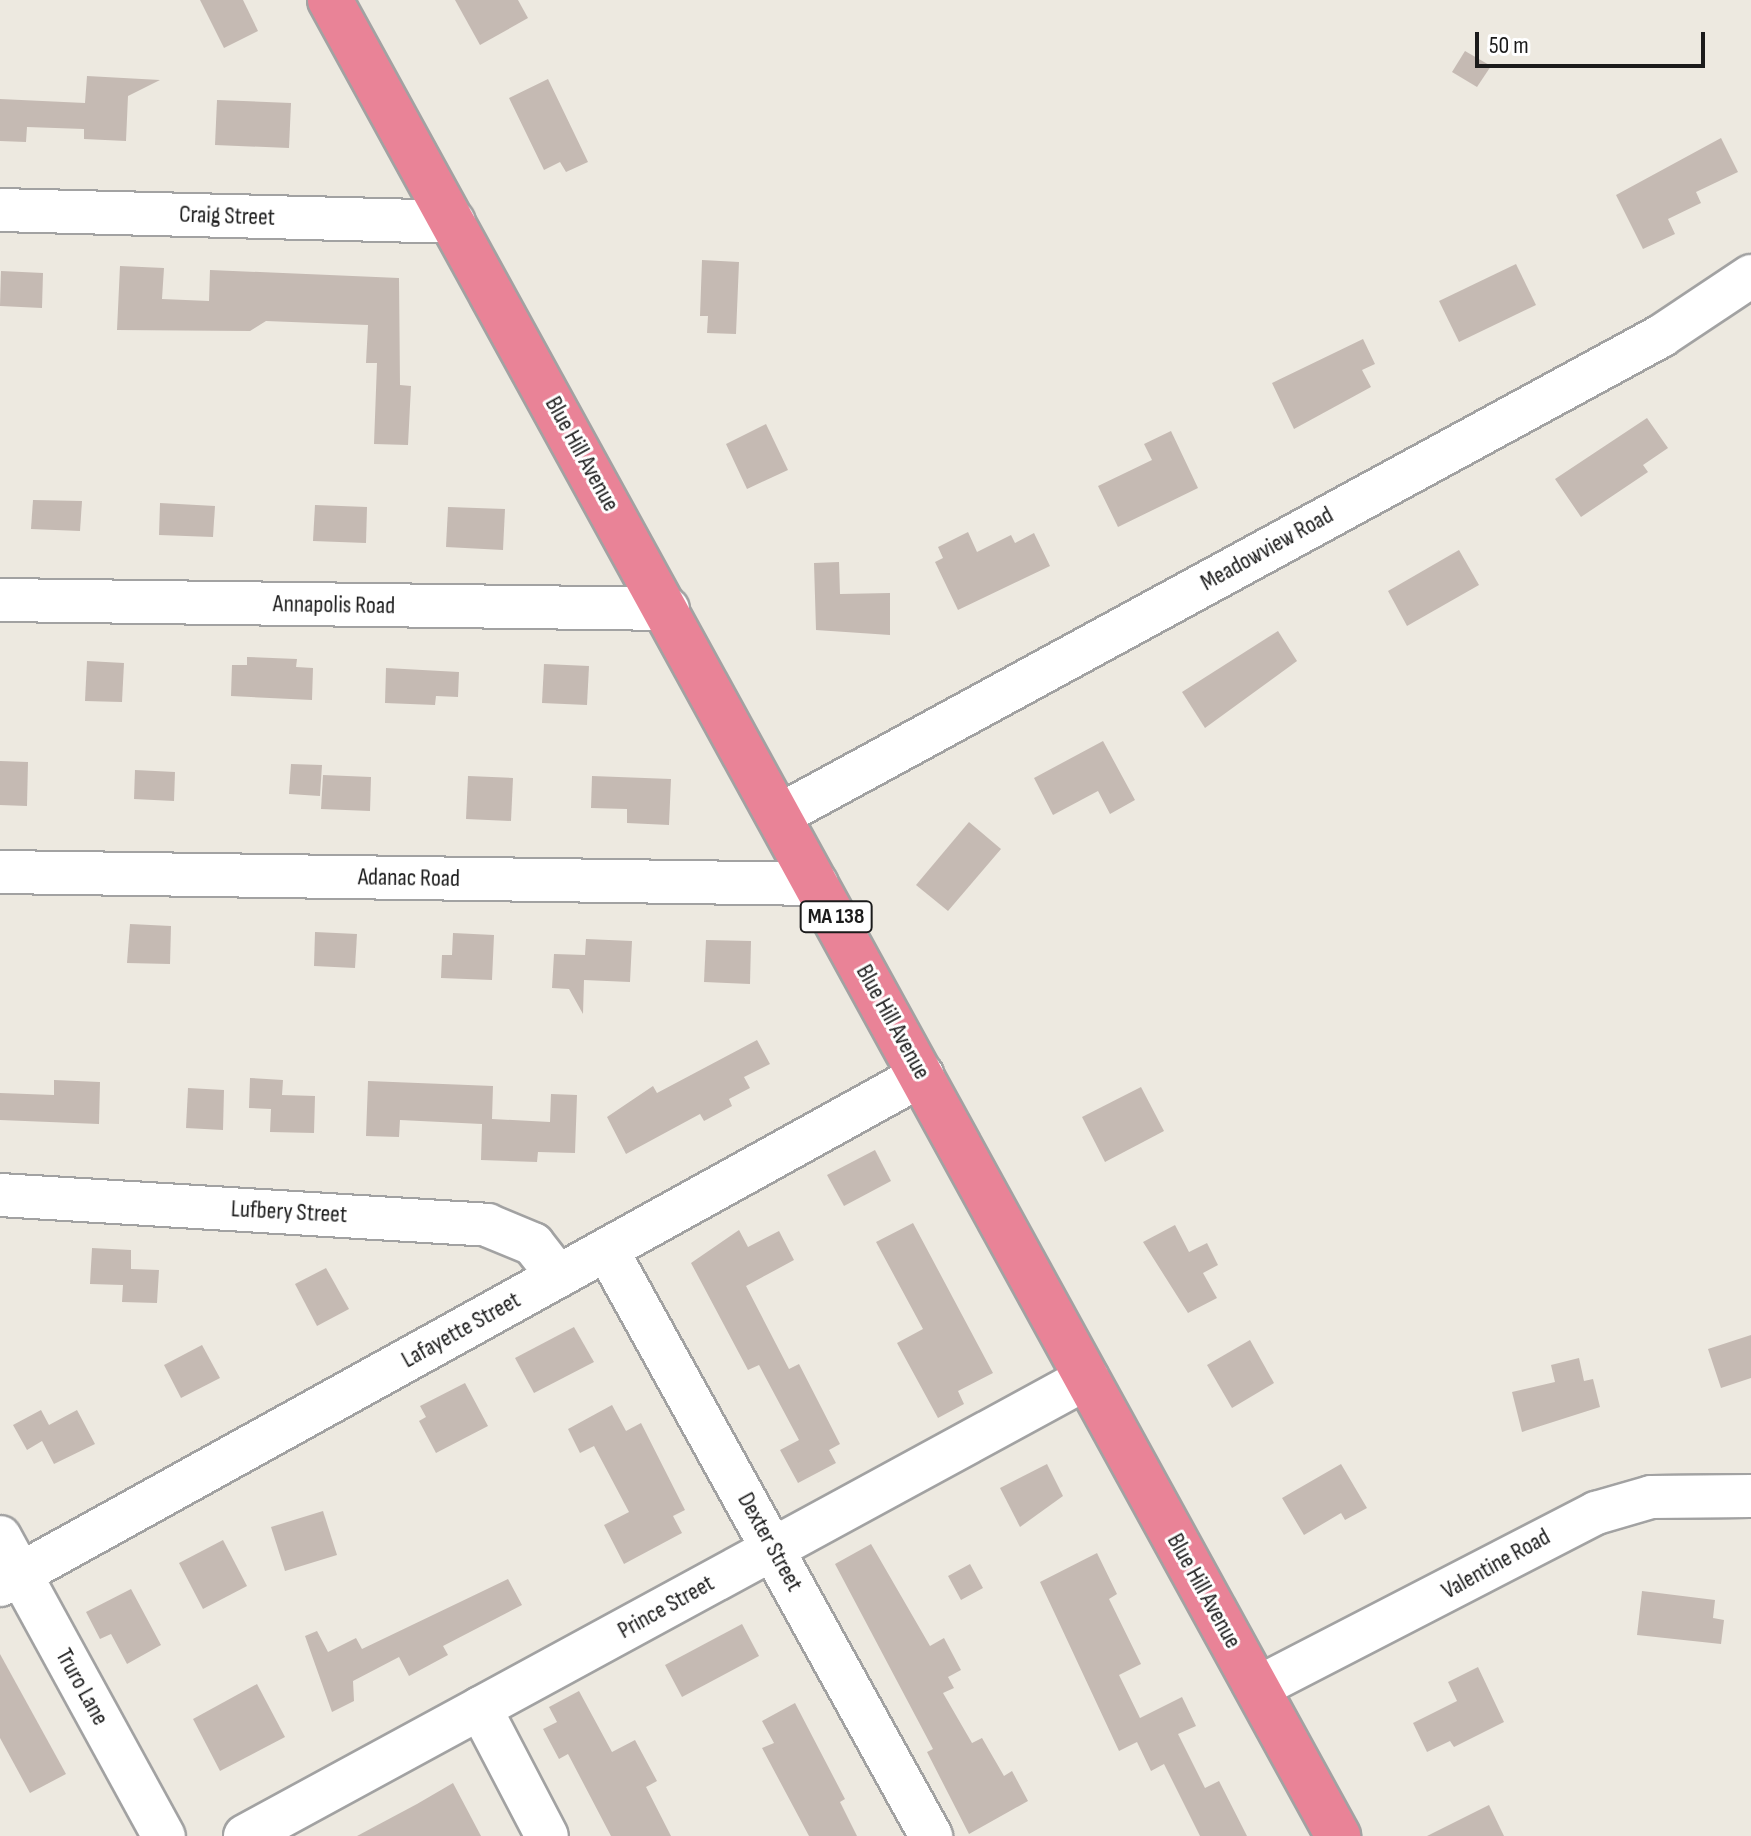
<!DOCTYPE html>
<style>
body{margin:0}
#map{position:relative;width:1751px;height:1836px;overflow:hidden;background:#ede9e0;font-family:"Sofia Sans Condensed",sans-serif}
div>[style]{position:absolute}
[style*='--x']{left:calc(var(--x)*1px);top:calc(var(--y)*1px);width:calc(var(--w)*1px);rotate:calc(var(--a)*1deg)}
.building>*{inset:0;background:#c5bab3}
.roads{filter:drop-shadow(2px 0 #a2a2a2) drop-shadow(-2px 0 #a2a2a2) drop-shadow(0 2px #a2a2a2) drop-shadow(0 -2px #a2a2a2)}
.minor>*{height:42px;margin:-21px;padding:0 21px;transform-origin:21px;border-radius:21px;background:#fff}
.highway>*{height:44px;margin:-22px;padding:0 22px;transform-origin:22px;border-radius:22px;background:#e98397}
span{translate:-50% -50%;white-space:nowrap;text-align:center;line-height:1.15;-webkit-text-stroke:6px #fff;paint-order:stroke}
.shield-label span{padding:2px 6px;background:#fff;border:2px solid;border-radius:6px;-webkit-text-stroke-width:0}
.shield-label{font-size:22px;color:#1b1b1b;font-weight:700}
.street-label{font-size:24px;color:#1b1b1b}
.scale{position:absolute;left:1475px;top:32px;width:230px;height:36px;box-sizing:border-box;border:4px solid #1b1b1b;border-top:0;padding-left:10px;font-size:24px;line-height:28px;white-space:nowrap;color:#1b1b1b;-webkit-text-stroke:6px #fff;paint-order:stroke}
</style>
<div id="map">
<div class="building">
<i style="clip-path:polygon(200px 0,243px 0,258px 31px,224px 48px)"></i>
<i style="clip-path:polygon(455px 0,518px 0,528px 18px,480px 45px)"></i>
<i style="clip-path:polygon(1465px 51px,1491px 66px,1477px 87px,1452px 72px)"></i>
<i style="clip-path:polygon(87px 76px,160px 80px,128px 96px,126px 141px,84px 139px,84px 129px,27px 127px,26px 142px,0 141px,0 99px,85px 103px)"></i>
<i style="clip-path:polygon(548px 79px,588px 162px,566px 172px,560px 162px,544px 170px,509px 98px)"></i>
<i style="clip-path:polygon(217px 100px,291px 103px,289px 148px,215px 145px)"></i>
<i style="clip-path:polygon(1721px 138px,1738px 172px,1696px 192px,1701px 203px,1668px 219px,1675px 234px,1643px 249px,1616px 195px)"></i>
<i style="clip-path:polygon(702px 260px,739px 262px,736px 334px,707px 333px,708px 316px,700px 316px)"></i>
<i style="clip-path:polygon(1516px 264px,1536px 305px,1459px 342px,1439px 301px)"></i>
<i style="clip-path:polygon(120px 266px,164px 268px,162px 299px,209px 301px,210px 270px,399px 278px,400px 385px,411px 386px,408px 445px,374px 444px,377px 363px,366px 363px,368px 325px,266px 321px,250px 331px,117px 330px)"></i>
<i style="clip-path:polygon(1px 271px,43px 273px,42px 308px,0 306px)"></i>
<i style="clip-path:polygon(1363px 339px,1375px 364px,1362px 370px,1371px 387px,1294px 429px,1272px 383px)"></i>
<i style="clip-path:polygon(1647px 418px,1668px 448px,1643px 465px,1648px 472px,1581px 517px,1555px 479px)"></i>
<i style="clip-path:polygon(766px 424px,788px 470px,747px 489px,726px 444px)"></i>
<i style="clip-path:polygon(1171px 431px,1198px 488px,1118px 527px,1098px 486px,1152px 460px,1144px 444px)"></i>
<i style="clip-path:polygon(33px 500px,82px 501px,80px 531px,31px 529px)"></i>
<i style="clip-path:polygon(160px 503px,215px 506px,213px 537px,159px 535px)"></i>
<i style="clip-path:polygon(315px 505px,367px 507px,366px 543px,313px 541px)"></i>
<i style="clip-path:polygon(448px 507px,505px 509px,503px 550px,446px 547px)"></i>
<i style="clip-path:polygon(968px 532px,977px 552px,1011px 535px,1015px 543px,1034px 533px,1050px 566px,958px 610px,935px 562px,943px 558px,938px 547px)"></i>
<i style="clip-path:polygon(1459px 550px,1479px 585px,1407px 626px,1388px 591px)"></i>
<i style="clip-path:polygon(839px 562px,840px 594px,890px 593px,890px 635px,816px 630px,814px 563px)"></i>
<i style="clip-path:polygon(1278px 631px,1297px 661px,1205px 728px,1182px 692px)"></i>
<i style="clip-path:polygon(247px 657px,297px 659px,296px 667px,313px 668px,312px 700px,231px 696px,232px 665px,247px 665px)"></i>
<i style="clip-path:polygon(87px 661px,124px 663px,122px 702px,85px 701px)"></i>
<i style="clip-path:polygon(544px 664px,589px 666px,587px 705px,542px 703px)"></i>
<i style="clip-path:polygon(386px 668px,459px 672px,458px 697px,436px 696px,435px 705px,385px 703px)"></i>
<i style="clip-path:polygon(1103px 741px,1135px 800px,1110px 814px,1098px 791px,1053px 815px,1034px 778px)"></i>
<i style="clip-path:polygon(0 761px,28px 762px,27px 806px,0 805px)"></i>
<i style="clip-path:polygon(291px 764px,322px 765px,320px 796px,289px 794px)"></i>
<i style="clip-path:polygon(135px 770px,175px 772px,174px 801px,134px 799px)"></i>
<i style="clip-path:polygon(323px 775px,371px 777px,370px 811px,321px 809px)"></i>
<i style="clip-path:polygon(468px 776px,513px 778px,511px 821px,466px 819px)"></i>
<i style="clip-path:polygon(592px 776px,671px 779px,669px 825px,627px 823px,627px 809px,591px 808px)"></i>
<i style="clip-path:polygon(969px 822px,1001px 849px,948px 911px,916px 885px)"></i>
<i style="clip-path:polygon(130px 924px,171px 926px,170px 964px,127px 963px)"></i>
<i style="clip-path:polygon(315px 932px,357px 934px,355px 968px,314px 966px)"></i>
<i style="clip-path:polygon(453px 933px,494px 935px,492px 980px,441px 978px,442px 955px,452px 955px)"></i>
<i style="clip-path:polygon(586px 939px,632px 941px,630px 982px,584px 980px,583px 1014px,569px 989px,552px 988px,554px 954px,585px 955px)"></i>
<i style="clip-path:polygon(706px 940px,751px 941px,750px 984px,704px 982px)"></i>
<i style="clip-path:polygon(757px 1040px,770px 1064px,744px 1077px,750px 1088px,729px 1099px,732px 1106px,704px 1121px,700px 1114px,626px 1154px,607px 1117px,653px 1086px,657px 1093px)"></i>
<i style="clip-path:polygon(250px 1078px,283px 1080px,282px 1095px,315px 1096px,314px 1133px,270px 1132px,271px 1109px,249px 1108px)"></i>
<i style="clip-path:polygon(54px 1080px,100px 1082px,99px 1124px,0 1120px,0 1093px,54px 1095px)"></i>
<i style="clip-path:polygon(368px 1081px,493px 1086px,492px 1119px,550px 1122px,551px 1094px,577px 1095px,575px 1153px,538px 1152px,537px 1162px,481px 1160px,482px 1124px,400px 1120px,399px 1137px,366px 1136px)"></i>
<i style="clip-path:polygon(1141px 1087px,1164px 1131px,1105px 1162px,1082px 1117px)"></i>
<i style="clip-path:polygon(188px 1088px,224px 1090px,223px 1130px,186px 1128px)"></i>
<i style="clip-path:polygon(875px 1150px,891px 1181px,844px 1206px,827px 1175px)"></i>
<i style="clip-path:polygon(913px 1223px,993px 1373px,958px 1391px,964px 1404px,938px 1418px,897px 1343px,923px 1329px,876px 1242px)"></i>
<i style="clip-path:polygon(1175px 1225px,1189px 1252px,1207px 1243px,1218px 1265px,1203px 1273px,1217px 1298px,1188px 1313px,1143px 1242px)"></i>
<i style="clip-path:polygon(739px 1230px,748px 1247px,779px 1231px,794px 1260px,746px 1286px,789px 1369px,799px 1364px,840px 1444px,829px 1450px,836px 1463px,798px 1483px,780px 1450px,799px 1440px,759px 1365px,748px 1370px,691px 1263px)"></i>
<i style="clip-path:polygon(92px 1248px,131px 1250px,131px 1269px,159px 1270px,157px 1303px,122px 1302px,123px 1285px,90px 1284px)"></i>
<i style="clip-path:polygon(326px 1268px,349px 1309px,317px 1326px,295px 1284px)"></i>
<i style="clip-path:polygon(574px 1327px,594px 1362px,534px 1393px,515px 1358px)"></i>
<i style="clip-path:polygon(1751px 1335px,1751px 1378px,1721px 1388px,1708px 1349px)"></i>
<i style="clip-path:polygon(1250px 1340px,1274px 1383px,1232px 1408px,1207px 1365px)"></i>
<i style="clip-path:polygon(202px 1345px,220px 1378px,181px 1398px,164px 1365px)"></i>
<i style="clip-path:polygon(1579px 1358px,1584px 1381px,1593px 1379px,1600px 1407px,1522px 1432px,1512px 1392px,1555px 1382px,1551px 1365px)"></i>
<i style="clip-path:polygon(465px 1383px,488px 1426px,436px 1453px,419px 1421px,426px 1417px,420px 1406px)"></i>
<i style="clip-path:polygon(612px 1405px,626px 1431px,641px 1423px,685px 1510px,673px 1516px,682px 1533px,624px 1564px,604px 1525px,629px 1512px,594px 1446px,580px 1453px,568px 1429px)"></i>
<i style="clip-path:polygon(41px 1410px,49px 1425px,77px 1410px,95px 1444px,54px 1464px,42px 1441px,27px 1450px,13px 1425px)"></i>
<i style="clip-path:polygon(1047px 1464px,1063px 1496px,1020px 1527px,1000px 1488px)"></i>
<i style="clip-path:polygon(1341px 1464px,1367px 1508px,1345px 1520px,1341px 1513px,1304px 1535px,1282px 1498px)"></i>
<i style="clip-path:polygon(323px 1511px,337px 1555px,285px 1571px,271px 1527px)"></i>
<i style="clip-path:polygon(223px 1540px,247px 1586px,203px 1609px,179px 1563px)"></i>
<i style="clip-path:polygon(871px 1544px,930px 1646px,944px 1638px,961px 1670px,948px 1677px,954px 1688px,943px 1693px,972px 1743px,982px 1738px,1004px 1776px,1012px 1771px,1028px 1801px,969px 1834px,927px 1752px,933px 1749px,835px 1564px)"></i>
<i style="clip-path:polygon(1097px 1553px,1117px 1594px,1109px 1599px,1141px 1664px,1119px 1675px,1140px 1718px,1182px 1697px,1196px 1726px,1178px 1734px,1205px 1788px,1219px 1781px,1247px 1836px,1200px 1836px,1164px 1764px,1151px 1771px,1137px 1742px,1119px 1751px,1040px 1582px)"></i>
<i style="clip-path:polygon(970px 1564px,983px 1588px,961px 1600px,948px 1576px)"></i>
<i style="clip-path:polygon(508px 1579px,522px 1605px,443px 1646px,448px 1655px,409px 1676px,399px 1657px,353px 1681px,354px 1701px,332px 1712px,305px 1636px,317px 1631px,328px 1652px,356px 1638px,362px 1649px)"></i>
<i style="clip-path:polygon(131px 1589px,161px 1645px,127px 1664px,111px 1634px,100px 1639px,86px 1612px)"></i>
<i style="clip-path:polygon(1642px 1591px,1715px 1600px,1713px 1618px,1724px 1620px,1721px 1644px,1637px 1635px)"></i>
<i style="clip-path:polygon(742px 1624px,759px 1656px,682px 1697px,665px 1665px)"></i>
<i style="clip-path:polygon(0 1654px,66px 1774px,30px 1793px,0 1738px)"></i>
<i style="clip-path:polygon(1478px 1667px,1504px 1722px,1454px 1747px,1450px 1741px,1427px 1752px,1413px 1723px,1457px 1701px,1448px 1682px)"></i>
<i style="clip-path:polygon(257px 1684px,285px 1737px,220px 1771px,193px 1719px)"></i>
<i style="clip-path:polygon(579px 1691px,612px 1752px,635px 1740px,657px 1781px,646px 1787px,671px 1836px,611px 1836px,568px 1754px,559px 1759px,543px 1729px,557px 1722px,549px 1707px)"></i>
<i style="clip-path:polygon(795px 1703px,845px 1799px,840px 1802px,857px 1836px,809px 1836px,762px 1748px,774px 1743px,762px 1721px)"></i>
<i style="clip-path:polygon(453px 1783px,481px 1836px,357px 1836px,417px 1804px)"></i>
<i style="clip-path:polygon(1489px 1805px,1504px 1836px,1427px 1836px)"></i>
</div>
<div class="roads">
<div class="minor">
<i style="--x:0;--y:210;--w:454;--a:1.5"></i>
<i style="--x:0;--y:600;--w:668;--a:0.77"></i>
<i style="--x:780;--y:815;--w:1003;--a:-28.53"></i>
<i style="--x:1661;--y:336;--w:108;--a:-33.7"></i>
<i style="--x:0;--y:872;--w:817;--a:0.84"></i>
<i style="--x:0;--y:1195;--w:488;--a:3.5"></i>
<i style="--x:487;--y:1225;--w:50;--a:22.4"></i>
<i style="--x:533;--y:1244;--w:41;--a:52"></i>
<i style="--x:607;--y:1250;--w:670;--a:61.06"></i>
<i style="--x:0;--y:1537;--w:341;--a:61.3"></i>
<i style="--x:0;--y:1585;--w:1054;--a:-28.95"></i>
<i style="--x:1257;--y:1688;--w:382;--a:-27.3"></i>
<i style="--x:1596;--y:1513;--w:57;--a:-16.2"></i>
<i style="--x:1651;--y:1497;--w:100;--a:-0.6"></i>
<i style="--x:480;--y:1708;--w:144;--a:62.4"></i>
<i style="--x:245;--y:1836;--w:959;--a:-28.54"></i>
</div>
<div class="highway">
<i style="--x:330;--y:0;--w:2095;--a:61.23"></i>
</div>
</div>
<div class="shield-label">
<span style="left:836px;top:917px">MA 138</span>
</div>
<div class="street-label">
<span style="left:227px;top:216px;rotate:2deg">Craig Street</span>
<span style="left:582px;top:454px;rotate:61deg">Blue Hill Avenue</span>
<span style="left:1267px;top:549px;rotate:-29deg">Meadowview Road</span>
<span style="left:334px;top:605px;rotate:1deg">Annapolis Road</span>
<span style="left:409px;top:878px;rotate:1deg">Adanac Road</span>
<span style="left:893px;top:1022px;rotate:61deg">Blue Hill Avenue</span>
<span style="left:289px;top:1212px;rotate:3deg">Lufbery Street</span>
<span style="left:461px;top:1330px;rotate:-29deg">Lafayette Street</span>
<span style="left:770px;top:1542px;rotate:61deg">Dexter Street</span>
<span style="left:1496px;top:1564px;rotate:-29deg">Valentine Road</span>
<span style="left:1204px;top:1591px;rotate:61deg">Blue Hill Avenue</span>
<span style="left:666px;top:1607px;rotate:-29deg">Prince Street</span>
<span style="left:82px;top:1687px;rotate:61deg">Truro Lane</span>
</div>
<div class="scale">50 m</div>
</div>
